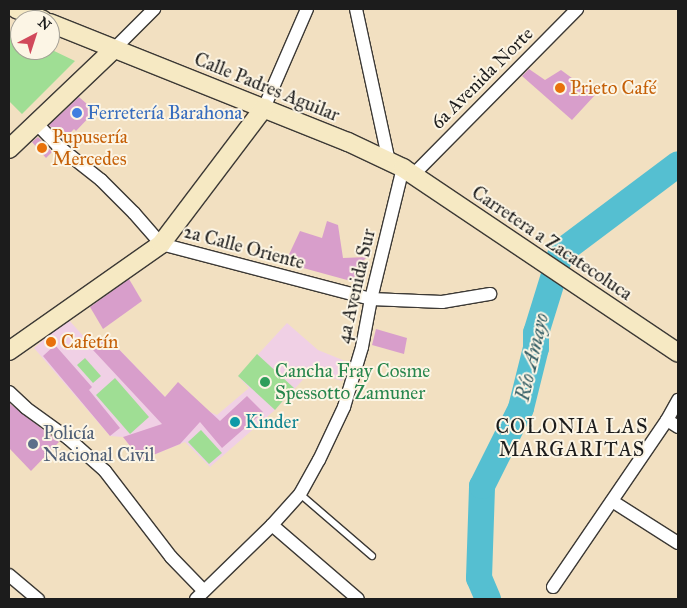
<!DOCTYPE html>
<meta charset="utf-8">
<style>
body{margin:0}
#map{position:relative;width:687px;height:608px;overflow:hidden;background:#f2e0c1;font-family:"IM FELL Great Primer",serif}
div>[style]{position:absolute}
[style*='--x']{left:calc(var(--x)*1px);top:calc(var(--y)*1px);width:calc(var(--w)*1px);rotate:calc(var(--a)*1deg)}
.built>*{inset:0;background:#f0d0e5}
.green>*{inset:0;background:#9fde94}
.river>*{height:26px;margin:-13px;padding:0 13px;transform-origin:13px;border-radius:13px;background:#55bfd1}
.building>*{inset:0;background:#d89ecb}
.roads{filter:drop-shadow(1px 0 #3c3935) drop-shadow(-1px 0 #3c3935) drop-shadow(0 1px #3c3935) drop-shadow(0 -1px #3c3935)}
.service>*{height:6px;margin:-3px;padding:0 3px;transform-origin:3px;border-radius:3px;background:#fff}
.minor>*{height:12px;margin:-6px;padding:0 6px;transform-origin:6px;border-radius:6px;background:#fff}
.secondary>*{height:18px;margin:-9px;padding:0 9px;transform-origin:9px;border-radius:9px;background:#f6e9c3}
.dots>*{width:14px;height:14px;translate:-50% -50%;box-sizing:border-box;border:2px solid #fcf5e5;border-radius:50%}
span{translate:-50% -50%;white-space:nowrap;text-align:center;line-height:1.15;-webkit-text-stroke:4px #fcf5e5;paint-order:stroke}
.street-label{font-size:19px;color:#1c1c1c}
.food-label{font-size:19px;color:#c56008}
.left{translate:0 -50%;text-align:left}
.shop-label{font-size:19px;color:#366cbe}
.leisure-label{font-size:19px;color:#27864d}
.culture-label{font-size:19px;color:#0d838f}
.service-label{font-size:19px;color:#4e5e75}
.water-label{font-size:20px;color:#335d64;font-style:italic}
.neighbourhood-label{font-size:20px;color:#1c1c1c;letter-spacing:1px}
.frame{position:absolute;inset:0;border:10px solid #1c1c1c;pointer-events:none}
.north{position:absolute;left:10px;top:10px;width:50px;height:50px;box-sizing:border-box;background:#fcf5e5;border:1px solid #a29e95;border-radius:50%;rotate:40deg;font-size:14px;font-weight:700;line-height:20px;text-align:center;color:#1c1c1c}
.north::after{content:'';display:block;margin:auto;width:18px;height:22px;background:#d1495b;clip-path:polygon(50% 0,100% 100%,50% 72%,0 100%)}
</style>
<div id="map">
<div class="built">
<i style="clip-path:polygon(68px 319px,94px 348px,107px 337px,165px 397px,168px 394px,217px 415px,249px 388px,238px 376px,287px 323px,318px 350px,350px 363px,342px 381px,311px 371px,275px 410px,210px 467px,185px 442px,141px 460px,123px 437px,110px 436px,34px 348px)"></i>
</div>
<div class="green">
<i style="clip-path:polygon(9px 31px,20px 36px,20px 50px,50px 49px,75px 61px,22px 114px,9px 101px)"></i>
<i style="clip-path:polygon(257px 354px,294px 388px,275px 410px,238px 376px)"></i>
<i style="clip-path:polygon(85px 358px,101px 376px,93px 383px,77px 365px)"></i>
<i style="clip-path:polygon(115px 378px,149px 417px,130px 434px,96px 395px)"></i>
<i style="clip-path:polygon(201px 430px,222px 453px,209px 464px,188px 442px)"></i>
</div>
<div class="river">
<i style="--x:488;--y:599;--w:23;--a:-113"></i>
<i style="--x:479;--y:578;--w:92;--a:-88.1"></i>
<i style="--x:482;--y:486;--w:87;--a:-63.4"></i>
<i style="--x:521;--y:408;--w:62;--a:-76"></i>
<i style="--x:536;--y:348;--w:15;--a:-90"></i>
<i style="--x:536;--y:333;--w:85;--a:-72.8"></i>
<i style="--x:561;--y:252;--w:146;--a:-36.9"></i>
</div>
<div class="building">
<i style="clip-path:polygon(529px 69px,545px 80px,561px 70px,595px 95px,572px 120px,522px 76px)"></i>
<i style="clip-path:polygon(79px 97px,95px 111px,76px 131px,74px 129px,63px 140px,49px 125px)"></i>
<i style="clip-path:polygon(38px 137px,52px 152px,46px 158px,32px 142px)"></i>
<i style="clip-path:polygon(327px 221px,338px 225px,343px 258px,367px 257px,357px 267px,363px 274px,358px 283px,285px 263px,300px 231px,322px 238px)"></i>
<i style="clip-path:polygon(129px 279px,142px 301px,103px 329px,90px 307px)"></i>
<i style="clip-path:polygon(376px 329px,407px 338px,404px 354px,372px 345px)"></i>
<i style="clip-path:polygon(107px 337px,165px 397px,178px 382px,220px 421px,247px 396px,263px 412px,222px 448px,200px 422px,180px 444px,141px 460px,123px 437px,162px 424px,93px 350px)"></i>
<i style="clip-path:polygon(55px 345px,92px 387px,89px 390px,120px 428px,110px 436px,43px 356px)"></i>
<i style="clip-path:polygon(9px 403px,59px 442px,31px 471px,9px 448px)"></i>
</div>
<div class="roads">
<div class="service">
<i style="--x:300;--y:494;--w:95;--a:40.7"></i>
</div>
<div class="minor">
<i style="--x:356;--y:9;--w:156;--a:77.8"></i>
<i style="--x:114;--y:49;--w:57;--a:-45"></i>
<i style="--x:264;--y:108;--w:108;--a:-66.5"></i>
<i style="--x:36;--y:123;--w:32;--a:46"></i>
<i style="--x:58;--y:146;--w:55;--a:38.3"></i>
<i style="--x:101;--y:180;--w:47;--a:45"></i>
<i style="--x:134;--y:213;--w:41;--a:48.9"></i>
<i style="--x:161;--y:244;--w:217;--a:14.7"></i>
<i style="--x:371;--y:299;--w:71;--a:2.4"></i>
<i style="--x:442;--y:302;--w:49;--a:-9.5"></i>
<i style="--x:414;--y:174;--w:232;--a:-45.3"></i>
<i style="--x:9;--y:392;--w:23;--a:43"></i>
<i style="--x:26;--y:408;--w:53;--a:35.8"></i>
<i style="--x:69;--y:439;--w:48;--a:41.6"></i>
<i style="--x:105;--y:471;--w:108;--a:52.5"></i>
<i style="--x:171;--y:557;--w:47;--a:45.9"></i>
<i style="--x:667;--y:420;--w:13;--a:32"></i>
<i style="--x:612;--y:501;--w:78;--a:32.5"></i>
<i style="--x:272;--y:525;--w:113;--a:40.7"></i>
<i style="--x:9;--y:575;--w:38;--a:40"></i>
<i style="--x:553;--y:587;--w:202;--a:-55.7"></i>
<i style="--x:667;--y:420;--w:23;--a:-61"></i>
<i style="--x:196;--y:599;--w:106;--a:-44.2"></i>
<i style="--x:272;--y:525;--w:42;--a:-47.9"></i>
<i style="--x:300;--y:494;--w:39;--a:-61"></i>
<i style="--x:319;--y:460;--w:59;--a:-64.7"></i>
<i style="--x:344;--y:407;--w:63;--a:-73.3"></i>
<i style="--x:362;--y:347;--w:49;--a:-79.4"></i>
<i style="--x:371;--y:299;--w:135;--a:-76.3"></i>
</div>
<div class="secondary">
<i style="--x:16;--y:9;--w:29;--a:22"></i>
<i style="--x:50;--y:23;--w:321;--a:21.8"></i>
<i style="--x:348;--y:142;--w:61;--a:25.3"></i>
<i style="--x:403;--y:168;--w:331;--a:33.9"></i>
<i style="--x:9;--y:149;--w:145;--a:-43.6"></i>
<i style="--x:9;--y:351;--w:186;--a:-35.1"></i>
<i style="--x:161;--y:244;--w:171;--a:-52.9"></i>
</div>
</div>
<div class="dots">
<i style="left:560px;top:88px;background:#e8710a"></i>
<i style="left:77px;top:113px;background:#3f7fe0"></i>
<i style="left:42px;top:148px;background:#e8710a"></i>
<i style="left:51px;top:342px;background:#e8710a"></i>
<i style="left:265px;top:382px;background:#2e9e5b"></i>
<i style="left:235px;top:422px;background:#0f9aa8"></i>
<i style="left:33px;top:444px;background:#5c6f8a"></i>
</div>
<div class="street-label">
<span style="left:482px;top:78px;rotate:-45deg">6a Avenida Norte</span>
<span style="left:267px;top:87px;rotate:22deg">Calle Padres Aguilar</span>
<span style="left:552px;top:243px;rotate:34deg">Carretera a Zacatecoluca</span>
<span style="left:244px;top:247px;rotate:15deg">2a Calle Oriente</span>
<span style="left:356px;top:286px;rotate:-77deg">4a Avenida Sur</span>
</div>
<div class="food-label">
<span class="left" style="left:570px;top:88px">Prieto Café</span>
<span class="left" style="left:52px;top:148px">Pupusería<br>Mercedes</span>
<span class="left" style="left:61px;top:342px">Cafetín</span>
</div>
<div class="shop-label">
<span class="left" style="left:87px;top:113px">Ferretería Barahona</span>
</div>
<div class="leisure-label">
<span class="left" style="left:275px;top:382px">Cancha Fray Cosme<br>Spessotto Zamuner</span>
</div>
<div class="culture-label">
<span class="left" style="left:245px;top:422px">Kinder</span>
</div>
<div class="service-label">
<span class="left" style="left:43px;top:444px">Policía<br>Nacional Civil</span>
</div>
<div class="water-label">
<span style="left:532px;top:357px;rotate:-77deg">Río Amayo</span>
</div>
<div class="neighbourhood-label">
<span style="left:572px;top:438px">COLONIA LAS<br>MARGARITAS</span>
</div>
<div class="frame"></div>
<div class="north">N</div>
</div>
